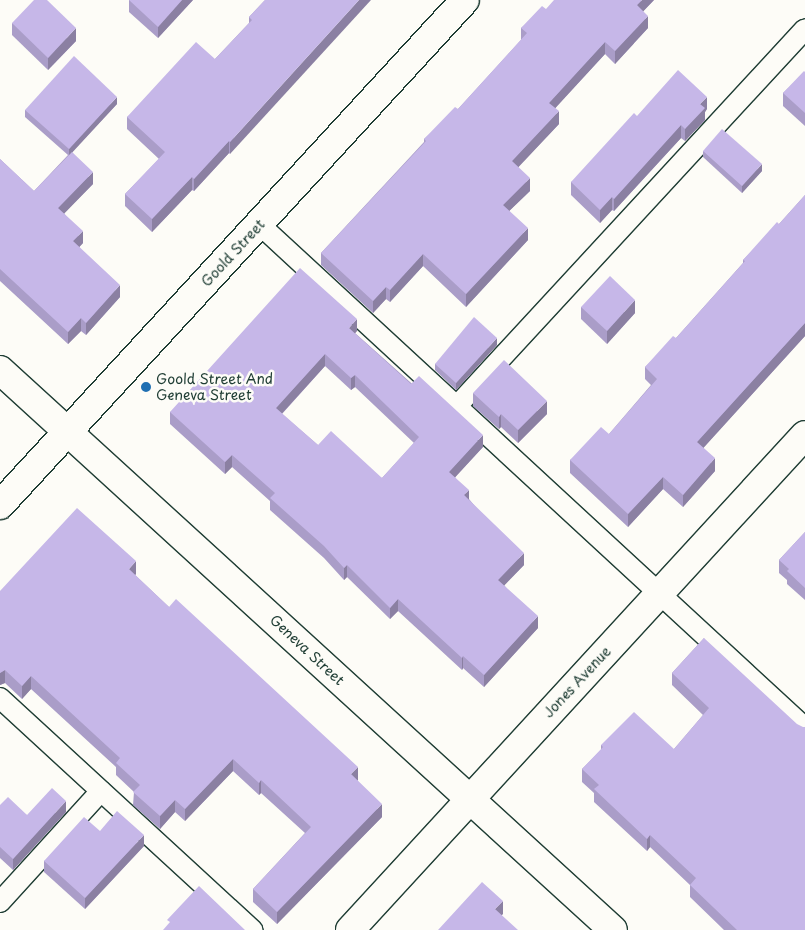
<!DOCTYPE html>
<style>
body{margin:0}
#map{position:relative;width:805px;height:930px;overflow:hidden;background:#fdfcf7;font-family:"Playpen Sans",sans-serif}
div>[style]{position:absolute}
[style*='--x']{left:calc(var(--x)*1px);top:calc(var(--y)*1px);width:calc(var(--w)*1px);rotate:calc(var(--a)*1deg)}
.roads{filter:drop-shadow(1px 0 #1f3d34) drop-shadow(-1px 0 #1f3d34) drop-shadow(0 1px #1f3d34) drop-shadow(0 -1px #1f3d34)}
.lane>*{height:20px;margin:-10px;padding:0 10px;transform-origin:10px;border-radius:10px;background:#fdfcf7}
.street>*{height:28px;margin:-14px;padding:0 14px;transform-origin:14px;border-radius:14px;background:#fdfcf7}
.secondary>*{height:28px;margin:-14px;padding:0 14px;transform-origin:14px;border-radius:14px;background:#fdfcf7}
.wall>*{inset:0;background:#aa9dc8}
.shaded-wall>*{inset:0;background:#8b80a2}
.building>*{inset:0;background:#c6b7e8}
.dots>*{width:14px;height:14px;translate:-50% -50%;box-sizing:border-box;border:2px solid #fdfcf7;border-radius:50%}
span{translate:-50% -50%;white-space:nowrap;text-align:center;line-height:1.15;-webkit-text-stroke:5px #fdfcf7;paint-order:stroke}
.street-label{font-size:14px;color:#1f3d34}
.poi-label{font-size:14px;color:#1f3d34}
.left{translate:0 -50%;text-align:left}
</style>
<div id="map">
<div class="roads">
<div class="lane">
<i style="--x:259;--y:224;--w:743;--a:42.71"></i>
<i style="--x:456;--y:407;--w:514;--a:-47.28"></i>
<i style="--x:0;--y:698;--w:343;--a:42.6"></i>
<i style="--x:0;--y:902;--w:150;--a:-47.7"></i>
</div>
<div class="street">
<i style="--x:0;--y:370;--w:830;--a:42.41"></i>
<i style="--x:350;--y:930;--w:672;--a:-47.41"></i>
</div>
<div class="secondary">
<i style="--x:0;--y:505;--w:686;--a:-47.36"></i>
</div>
</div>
<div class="wall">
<i style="clip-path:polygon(129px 0,193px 0,158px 38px,129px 12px)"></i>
<i style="clip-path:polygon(265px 0,230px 154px,229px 153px,194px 191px,192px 190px,152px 232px,125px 206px,125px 194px,159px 159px,127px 129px,127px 117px,215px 59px,249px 23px,249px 17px)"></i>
<i style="clip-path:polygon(654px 0,643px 11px,648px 28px,615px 64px,605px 54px,555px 108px,559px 124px,518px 167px,530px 191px,509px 211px,528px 240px,466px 307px,423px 266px,390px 302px,386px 299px,373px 313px,321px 265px,321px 253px,424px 142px,424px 139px,458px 109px,521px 40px,521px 28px,546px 9px)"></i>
<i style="clip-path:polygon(12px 23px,76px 41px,48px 70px,12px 35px)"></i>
<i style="clip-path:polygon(805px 72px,805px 126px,783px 106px,783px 93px)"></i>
<i style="clip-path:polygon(117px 104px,72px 152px,93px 184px,64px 213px,83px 243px,79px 247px,120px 297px,86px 335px,81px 331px,68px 344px,0 281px,0 159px,34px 191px,68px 155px,25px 117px,25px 110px)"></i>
<i style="clip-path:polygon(707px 109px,705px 112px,705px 120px,685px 141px,681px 138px,614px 211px,612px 210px,600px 223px,571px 195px,571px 182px)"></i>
<i style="clip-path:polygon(703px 151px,762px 171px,742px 193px,703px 157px)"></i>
<i style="clip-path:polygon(805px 195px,805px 336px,703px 448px,715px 471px,683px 507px,663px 489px,628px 527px,570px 473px,570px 460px,609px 434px,651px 385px,645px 379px,645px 367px,676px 338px,743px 263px,743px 260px,779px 224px)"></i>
<i style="clip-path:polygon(581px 307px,635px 313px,607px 344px,581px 319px)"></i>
<i style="clip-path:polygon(evenodd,357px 331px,355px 333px,483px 447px,455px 477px,469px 499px,524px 565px,504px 585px,538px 628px,484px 687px,463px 668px,462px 670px,398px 611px,390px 619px,347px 577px,344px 580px,324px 558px,270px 510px,270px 501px,232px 467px,225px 474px,170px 424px,170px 412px,357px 331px,325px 366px,351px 390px,355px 387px,414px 443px,382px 478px,318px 445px,282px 414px,325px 366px)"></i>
<i style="clip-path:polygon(497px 345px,456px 390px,435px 370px,435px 364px)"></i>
<i style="clip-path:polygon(473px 393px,547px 414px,518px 443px,501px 427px,499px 429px,473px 406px)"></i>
<i style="clip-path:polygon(805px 532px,805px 600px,787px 584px,787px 580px,779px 573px,779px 560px)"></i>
<i style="clip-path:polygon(136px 574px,135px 575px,169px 607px,358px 780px,357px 780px,382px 817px,277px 924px,253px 902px,253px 889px,305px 833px,261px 793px,259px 795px,233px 771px,185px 821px,175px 812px,160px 829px,133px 805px,134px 792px,116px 775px,116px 767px,31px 689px,22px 699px,5px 683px,0 685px,0 591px)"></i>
<i style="clip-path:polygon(704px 638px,805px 930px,724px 930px,690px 897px,690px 885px,650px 847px,647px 851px,594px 802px,594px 793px,582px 782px,582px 769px,601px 750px,601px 745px,674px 749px,703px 715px,672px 685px,672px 673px)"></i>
<i style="clip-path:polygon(0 805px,27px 815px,66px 812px,13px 870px,0 858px)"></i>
<i style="clip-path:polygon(100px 831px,144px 846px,85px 909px,44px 872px,44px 861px)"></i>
</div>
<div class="shaded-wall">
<i style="clip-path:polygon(182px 0,193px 0,158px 38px,158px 27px)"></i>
<i style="clip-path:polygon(359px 0,371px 0,230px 154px,230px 142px)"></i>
<i style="clip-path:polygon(642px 0,654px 0,637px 18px,637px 5px)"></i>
<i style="clip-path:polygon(648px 16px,648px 28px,615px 64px,615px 51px)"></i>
<i style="clip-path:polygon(76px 28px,76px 41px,48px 70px,48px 58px)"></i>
<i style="clip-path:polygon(605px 42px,605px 54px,549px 115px,549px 103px)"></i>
<i style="clip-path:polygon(117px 97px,117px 104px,69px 156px,69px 149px)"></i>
<i style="clip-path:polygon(707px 97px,707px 109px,705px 112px,705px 120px,685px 141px,685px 129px,700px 104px)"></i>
<i style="clip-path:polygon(559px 111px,559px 124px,512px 174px,512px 161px)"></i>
<i style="clip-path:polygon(681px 125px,681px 138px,614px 211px,614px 199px)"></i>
<i style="clip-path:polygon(229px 141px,229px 153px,194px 191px,194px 179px)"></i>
<i style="clip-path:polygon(762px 164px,762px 171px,742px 193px,742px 186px)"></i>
<i style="clip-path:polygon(93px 172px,93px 184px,58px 220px,58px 208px)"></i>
<i style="clip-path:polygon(192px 177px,192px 190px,152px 232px,152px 219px)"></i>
<i style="clip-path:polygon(530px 178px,530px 191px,503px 217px,503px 205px)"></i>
<i style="clip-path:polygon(612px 197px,612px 210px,600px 223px,600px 210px)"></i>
<i style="clip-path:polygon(528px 228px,528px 240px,466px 307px,466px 294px)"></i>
<i style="clip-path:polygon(83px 231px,83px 243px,73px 254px,73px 241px)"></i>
<i style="clip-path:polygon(423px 254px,423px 266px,390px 302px,390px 290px)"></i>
<i style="clip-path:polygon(120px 285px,120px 297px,86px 335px,86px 323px)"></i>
<i style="clip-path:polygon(386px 287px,386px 299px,373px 313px,373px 301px)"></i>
<i style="clip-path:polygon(635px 300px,635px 313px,607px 344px,607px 331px)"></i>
<i style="clip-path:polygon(81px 318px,81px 331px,68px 344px,68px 332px)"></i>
<i style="clip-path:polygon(357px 319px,357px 331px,349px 340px,349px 328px)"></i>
<i style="clip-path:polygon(805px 323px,805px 336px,697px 455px,697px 442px)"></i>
<i style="clip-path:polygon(497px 338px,497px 345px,456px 390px,456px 383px)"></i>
<i style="clip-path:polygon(325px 354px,325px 366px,276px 420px,276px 408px)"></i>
<i style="clip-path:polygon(355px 375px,355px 387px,351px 390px,351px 378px)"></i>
<i style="clip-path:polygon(547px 401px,547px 414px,518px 443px,518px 430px)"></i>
<i style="clip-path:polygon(501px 414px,501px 427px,499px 429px,499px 417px)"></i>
<i style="clip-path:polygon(483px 435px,483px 447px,449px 484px,449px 472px)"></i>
<i style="clip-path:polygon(232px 455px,232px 467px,225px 474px,225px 462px)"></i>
<i style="clip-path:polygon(715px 458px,715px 471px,683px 507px,683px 495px)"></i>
<i style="clip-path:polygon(663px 477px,663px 489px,628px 527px,628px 514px)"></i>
<i style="clip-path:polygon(469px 490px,469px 502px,464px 495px)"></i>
<i style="clip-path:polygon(524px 553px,524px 565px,498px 592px,498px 580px)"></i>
<i style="clip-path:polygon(136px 561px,136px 574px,129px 582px,129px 569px)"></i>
<i style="clip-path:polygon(347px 565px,347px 577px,344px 580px,344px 568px)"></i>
<i style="clip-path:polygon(398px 599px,398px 611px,390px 619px,390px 608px)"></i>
<i style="clip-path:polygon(538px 616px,538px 628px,484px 687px,484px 675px)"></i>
<i style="clip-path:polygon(463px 656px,463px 668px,462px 670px,462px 658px)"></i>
<i style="clip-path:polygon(5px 670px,5px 683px,0 685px,0 673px)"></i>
<i style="clip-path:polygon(31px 676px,31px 689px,22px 699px,22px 686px)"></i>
<i style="clip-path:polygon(233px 759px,233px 771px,185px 821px,185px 809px)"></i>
<i style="clip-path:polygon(358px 767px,358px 780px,351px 787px,351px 774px)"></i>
<i style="clip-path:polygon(261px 780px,261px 793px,259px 795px,259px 783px)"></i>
<i style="clip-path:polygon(175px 800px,175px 812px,160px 829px,160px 816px)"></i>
<i style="clip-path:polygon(66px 801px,66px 812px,13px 870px,13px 859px)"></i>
<i style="clip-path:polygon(382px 804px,382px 817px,277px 924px,277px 912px)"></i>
<i style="clip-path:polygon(144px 835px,144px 846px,85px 909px,85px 898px)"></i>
<i style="clip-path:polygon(650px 835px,650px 847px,647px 851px,647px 839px)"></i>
<i style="clip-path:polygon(503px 901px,503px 914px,495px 922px,495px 909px)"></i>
</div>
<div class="building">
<i style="clip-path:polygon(34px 0,47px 0,76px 28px,48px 58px,12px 23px)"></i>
<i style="clip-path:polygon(129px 0,182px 0,158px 27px)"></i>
<i style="clip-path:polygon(265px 0,359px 0,230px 142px,229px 141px,194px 179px,192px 177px,152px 219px,125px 194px,165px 152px,127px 117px,196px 42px,215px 59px,252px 20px,249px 17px)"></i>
<i style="clip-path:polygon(554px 0,642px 0,637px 5px,648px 16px,615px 51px,605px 42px,549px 103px,559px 111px,512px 161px,530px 178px,503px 205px,528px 228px,466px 294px,423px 254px,390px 290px,386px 287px,373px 301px,321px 253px,426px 141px,424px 139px,455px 107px,458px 109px,527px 33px,521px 28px,542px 6px,546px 9px)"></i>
<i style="clip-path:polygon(74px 56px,117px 97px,69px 149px,25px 110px)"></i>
<i style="clip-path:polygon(678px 70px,707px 97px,700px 104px,705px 108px,685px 129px,681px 125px,614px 199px,612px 197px,600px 210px,571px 182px,634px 113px,637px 116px)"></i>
<i style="clip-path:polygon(804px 71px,805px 72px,805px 113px,783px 93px)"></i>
<i style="clip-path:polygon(722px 129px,762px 164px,742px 186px,703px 151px)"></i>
<i style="clip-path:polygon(72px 152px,93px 172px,58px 208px,83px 231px,73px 241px,120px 285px,86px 323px,81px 318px,68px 332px,0 269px,0 159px,34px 191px)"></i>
<i style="clip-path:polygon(805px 195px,805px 323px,697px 442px,715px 458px,683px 495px,663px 477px,628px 514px,570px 460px,601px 427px,609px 434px,657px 379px,645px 367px,673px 336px,676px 338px,745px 261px,743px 260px,777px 222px,779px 224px)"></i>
<i style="clip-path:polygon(evenodd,300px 268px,357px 319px,349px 328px,411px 384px,419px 376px,483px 435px,449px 472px,469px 490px,464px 495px,524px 553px,498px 580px,538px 616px,484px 675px,463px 656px,462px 658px,398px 599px,390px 608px,347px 565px,344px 568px,324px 546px,270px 498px,275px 493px,232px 455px,225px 462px,170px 412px,300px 268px,325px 354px,351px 378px,355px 375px,419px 437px,382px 478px,331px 431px,318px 445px,276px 408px,325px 354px)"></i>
<i style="clip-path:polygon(610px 276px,635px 300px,607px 331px,581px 307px)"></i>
<i style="clip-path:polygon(474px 317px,497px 338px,456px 383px,435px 364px)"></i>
<i style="clip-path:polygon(504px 360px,547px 401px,518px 430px,501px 414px,499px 417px,473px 393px)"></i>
<i style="clip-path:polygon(77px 508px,136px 561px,129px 569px,169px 607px,176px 599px,358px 767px,351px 774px,382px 804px,277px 912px,253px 889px,311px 827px,261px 780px,259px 783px,233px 759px,185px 809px,175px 800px,160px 816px,133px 792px,140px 785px,116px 763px,120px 758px,31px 676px,22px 686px,5px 670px,0 673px,0 591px)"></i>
<i style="clip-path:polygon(805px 532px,805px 588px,787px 571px,789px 569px,779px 560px)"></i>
<i style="clip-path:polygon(704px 638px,797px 724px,803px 727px,805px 727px,805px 930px,737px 930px,690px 885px,696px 878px,650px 835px,647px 839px,594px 789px,599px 785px,582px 769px,603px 747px,601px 745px,634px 712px,674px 749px,709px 708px,672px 673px)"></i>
<i style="clip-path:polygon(52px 788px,66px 801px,13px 859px,0 847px,0 805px,8px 797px,27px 815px)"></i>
<i style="clip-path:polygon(117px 811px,144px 835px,85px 898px,44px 861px,84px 817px,100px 831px)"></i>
<i style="clip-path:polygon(482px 882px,503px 901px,495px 909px,518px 930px,438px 930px)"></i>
<i style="clip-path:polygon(199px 886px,245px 930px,163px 930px,170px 922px,167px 920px)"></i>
</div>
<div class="dots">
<i style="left:146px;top:387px;background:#1f6fb2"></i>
</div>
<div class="street-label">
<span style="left:233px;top:253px;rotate:-47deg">Goold Street</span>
<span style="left:307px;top:650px;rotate:43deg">Geneva Street</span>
<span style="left:577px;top:682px;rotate:-47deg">Jones Avenue</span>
</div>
<div class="poi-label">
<span class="left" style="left:156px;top:387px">Goold Street And<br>Geneva Street</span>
</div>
</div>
